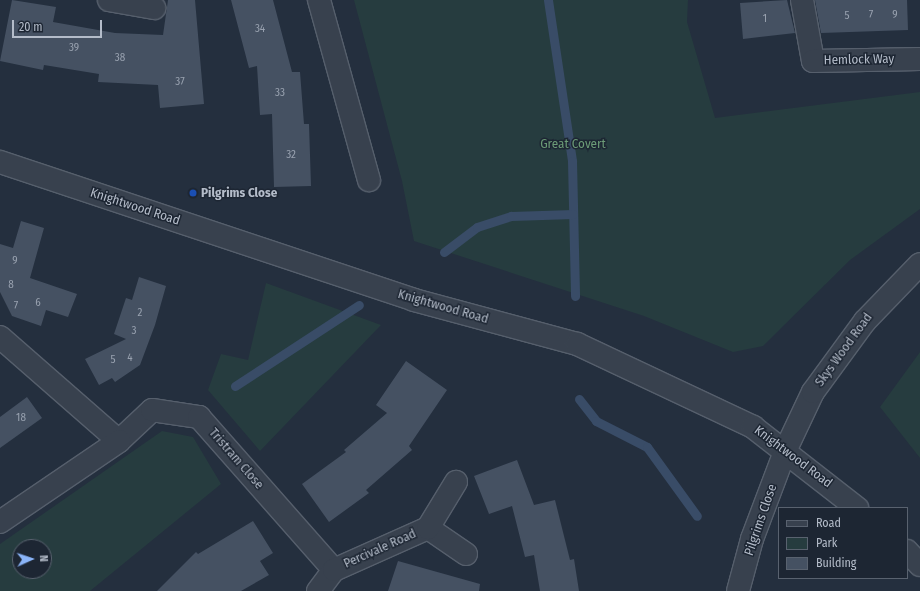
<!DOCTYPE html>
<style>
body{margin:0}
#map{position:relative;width:920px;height:591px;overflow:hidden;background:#242f3e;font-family:"Fira Sans Condensed",sans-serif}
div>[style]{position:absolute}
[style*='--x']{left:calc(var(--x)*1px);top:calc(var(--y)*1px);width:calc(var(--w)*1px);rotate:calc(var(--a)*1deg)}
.green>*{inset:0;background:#263c3f}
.stream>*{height:9px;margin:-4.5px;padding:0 4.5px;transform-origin:4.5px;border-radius:4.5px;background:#394c67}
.building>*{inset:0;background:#455162}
.roads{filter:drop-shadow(1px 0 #565f6c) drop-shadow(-1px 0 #565f6c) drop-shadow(0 1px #565f6c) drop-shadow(0 -1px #565f6c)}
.minor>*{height:22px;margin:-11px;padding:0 11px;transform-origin:11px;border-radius:11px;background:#38414e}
.dots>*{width:11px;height:11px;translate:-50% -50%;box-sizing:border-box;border:2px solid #1d2633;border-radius:50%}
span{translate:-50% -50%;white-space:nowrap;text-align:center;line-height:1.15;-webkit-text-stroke:3px #1d2633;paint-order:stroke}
.number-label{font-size:11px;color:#98a1af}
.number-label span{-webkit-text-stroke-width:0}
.street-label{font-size:13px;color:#b4bcc9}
.park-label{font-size:13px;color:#6b9a76}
.poi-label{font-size:13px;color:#b4bcc9;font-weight:700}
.left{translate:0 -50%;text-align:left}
.legend{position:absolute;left:778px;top:507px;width:130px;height:72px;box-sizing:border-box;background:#1d2633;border:1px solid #59626f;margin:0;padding:5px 7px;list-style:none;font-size:12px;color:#b4bcc9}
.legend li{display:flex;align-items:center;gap:8px;height:20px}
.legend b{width:20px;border:1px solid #59626f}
.north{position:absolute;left:12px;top:539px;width:40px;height:40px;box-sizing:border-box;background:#1d2633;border:1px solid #59626f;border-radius:50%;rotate:87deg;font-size:11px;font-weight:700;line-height:16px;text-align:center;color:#b4bcc9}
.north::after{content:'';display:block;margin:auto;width:14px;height:18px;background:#8ab4f8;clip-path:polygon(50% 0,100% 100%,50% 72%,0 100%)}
.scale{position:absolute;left:12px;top:20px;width:90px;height:18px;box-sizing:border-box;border:2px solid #b4bcc9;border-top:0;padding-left:5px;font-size:12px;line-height:14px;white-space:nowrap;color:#b4bcc9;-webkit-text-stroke:3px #1d2633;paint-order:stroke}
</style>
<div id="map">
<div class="green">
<i style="clip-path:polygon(354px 0,688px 0,687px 22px,715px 118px,920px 92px,920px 209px,850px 260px,763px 346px,733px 352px,644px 316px,414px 241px,402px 181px)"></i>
<i style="clip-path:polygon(266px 283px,381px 325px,260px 451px,208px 390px,221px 354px,248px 360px)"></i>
<i style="clip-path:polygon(920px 352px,920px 458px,880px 407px)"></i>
<i style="clip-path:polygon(evenodd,162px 431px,193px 437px,221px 484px,90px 591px,0 591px,0 544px,162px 431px,20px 547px,44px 547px,44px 571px,20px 571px,20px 547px)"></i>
</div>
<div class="stream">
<i style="--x:548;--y:0;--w:163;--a:81.5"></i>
<i style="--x:572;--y:161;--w:135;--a:88.7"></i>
<i style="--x:444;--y:252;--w:41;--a:-37.1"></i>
<i style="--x:477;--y:227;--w:36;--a:-18"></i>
<i style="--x:511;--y:216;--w:62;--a:-1.8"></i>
<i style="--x:235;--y:386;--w:148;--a:-33.2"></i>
<i style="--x:579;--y:399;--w:28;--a:52"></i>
<i style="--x:596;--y:421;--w:57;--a:27"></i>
<i style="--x:647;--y:447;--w:85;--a:54.1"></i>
</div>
<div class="building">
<i style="clip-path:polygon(12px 0,56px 7px,53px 22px,115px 33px,163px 35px,168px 0,195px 0,204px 104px,160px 108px,158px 85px,98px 82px,99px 74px,44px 65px,43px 70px,0 61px)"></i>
<i style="clip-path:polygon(231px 0,273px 0,292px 72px,300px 72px,304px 124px,309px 124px,311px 186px,274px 187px,272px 114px,260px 115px,257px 66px,249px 68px)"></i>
<i style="clip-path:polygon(787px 0,795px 33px,743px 39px,740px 3px)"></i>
<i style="clip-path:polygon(815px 0,907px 0,908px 30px,821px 33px)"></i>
<i style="clip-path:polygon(21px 221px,44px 228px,30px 278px,77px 294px,68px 317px,46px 310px,41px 326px,12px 316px,0 292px,0 244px,13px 248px)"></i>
<i style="clip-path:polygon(139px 277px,166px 286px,155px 325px,140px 365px,115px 382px,112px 378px,99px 385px,85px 359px,126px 339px,114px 334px,126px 298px,132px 300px)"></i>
<i style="clip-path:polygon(406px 361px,447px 390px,409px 446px,412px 450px,366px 490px,369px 493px,329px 522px,302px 484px,346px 452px,344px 450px,387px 413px,376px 405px)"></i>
<i style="clip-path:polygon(27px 397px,42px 418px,0 448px,0 417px)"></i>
<i style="clip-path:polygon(517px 460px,534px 505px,555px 500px,570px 560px,574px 559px,579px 591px,540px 591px,534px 555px,525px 557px,512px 506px,489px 514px,474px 476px)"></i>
<i style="clip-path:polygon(253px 521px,273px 553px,260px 561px,269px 575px,241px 591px,157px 591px,196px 552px,198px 554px)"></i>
<i style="clip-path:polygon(398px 561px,480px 584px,479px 591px,388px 591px)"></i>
</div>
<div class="roads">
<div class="minor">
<i style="--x:109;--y:0;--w:46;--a:10.1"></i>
<i style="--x:319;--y:0;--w:187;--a:74.5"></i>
<i style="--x:802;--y:0;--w:62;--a:79.8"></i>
<i style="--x:813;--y:61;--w:107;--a:-1.1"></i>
<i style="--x:0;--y:162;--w:436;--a:18.4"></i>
<i style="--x:414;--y:300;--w:169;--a:15.1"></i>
<i style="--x:577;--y:344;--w:195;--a:25.2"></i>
<i style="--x:753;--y:427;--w:132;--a:37.9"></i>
<i style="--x:0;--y:337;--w:158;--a:41.2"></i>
<i style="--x:119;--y:441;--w:45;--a:-43.2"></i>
<i style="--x:152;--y:410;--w:48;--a:8.5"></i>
<i style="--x:199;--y:417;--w:204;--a:48.6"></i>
<i style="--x:0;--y:522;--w:144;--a:-34.2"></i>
<i style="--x:428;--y:528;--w:46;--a:34.4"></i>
<i style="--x:907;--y:551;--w:19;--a:47"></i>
<i style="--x:318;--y:591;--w:26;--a:-53"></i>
<i style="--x:334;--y:570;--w:103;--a:-24.1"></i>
<i style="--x:428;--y:528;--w:54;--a:-58.7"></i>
<i style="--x:738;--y:591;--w:54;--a:-74.9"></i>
<i style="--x:752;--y:539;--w:96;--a:-69.3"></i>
<i style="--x:786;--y:449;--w:63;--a:-64.7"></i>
<i style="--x:813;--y:392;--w:88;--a:-53.8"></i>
<i style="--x:865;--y:321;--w:79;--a:-46"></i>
</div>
</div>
<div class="dots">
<i style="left:193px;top:193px;background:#1a4fb4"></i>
</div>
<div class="number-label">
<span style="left:871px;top:15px">7</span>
<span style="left:895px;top:15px">9</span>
<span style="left:847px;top:16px">5</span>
<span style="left:765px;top:19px">1</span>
<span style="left:260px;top:29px">34</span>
<span style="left:74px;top:48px">39</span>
<span style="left:120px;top:58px">38</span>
<span style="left:180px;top:82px">37</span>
<span style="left:280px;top:93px">33</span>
<span style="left:291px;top:155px">32</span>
<span style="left:15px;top:261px">9</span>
<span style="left:11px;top:285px">8</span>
<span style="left:38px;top:303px">6</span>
<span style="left:16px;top:306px">7</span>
<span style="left:140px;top:313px">2</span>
<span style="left:134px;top:331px">3</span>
<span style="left:130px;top:358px">4</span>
<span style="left:113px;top:360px">5</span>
<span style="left:21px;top:418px">18</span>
</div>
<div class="street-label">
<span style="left:859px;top:60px;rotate:-1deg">Hemlock Way</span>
<span style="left:135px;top:207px;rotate:18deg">Knightwood Road</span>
<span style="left:443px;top:307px;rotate:16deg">Knightwood Road</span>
<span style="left:844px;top:350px;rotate:-54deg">Skys Wood Road</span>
<span style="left:793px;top:457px;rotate:37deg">Knightwood Road</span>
<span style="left:236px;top:459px;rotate:49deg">Tristram Close</span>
<span style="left:761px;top:520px;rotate:-71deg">Pilgrims Close</span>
<span style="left:380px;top:549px;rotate:-24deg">Percivale Road</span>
</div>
<div class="park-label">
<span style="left:573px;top:144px">Great Covert</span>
</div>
<div class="poi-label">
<span class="left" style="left:201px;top:193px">Pilgrims Close</span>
</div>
<ul class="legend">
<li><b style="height:5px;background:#38414e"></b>Road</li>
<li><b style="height:11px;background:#263c3f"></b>Park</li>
<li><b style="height:11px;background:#455162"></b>Building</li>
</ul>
<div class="north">N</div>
<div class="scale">20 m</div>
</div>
